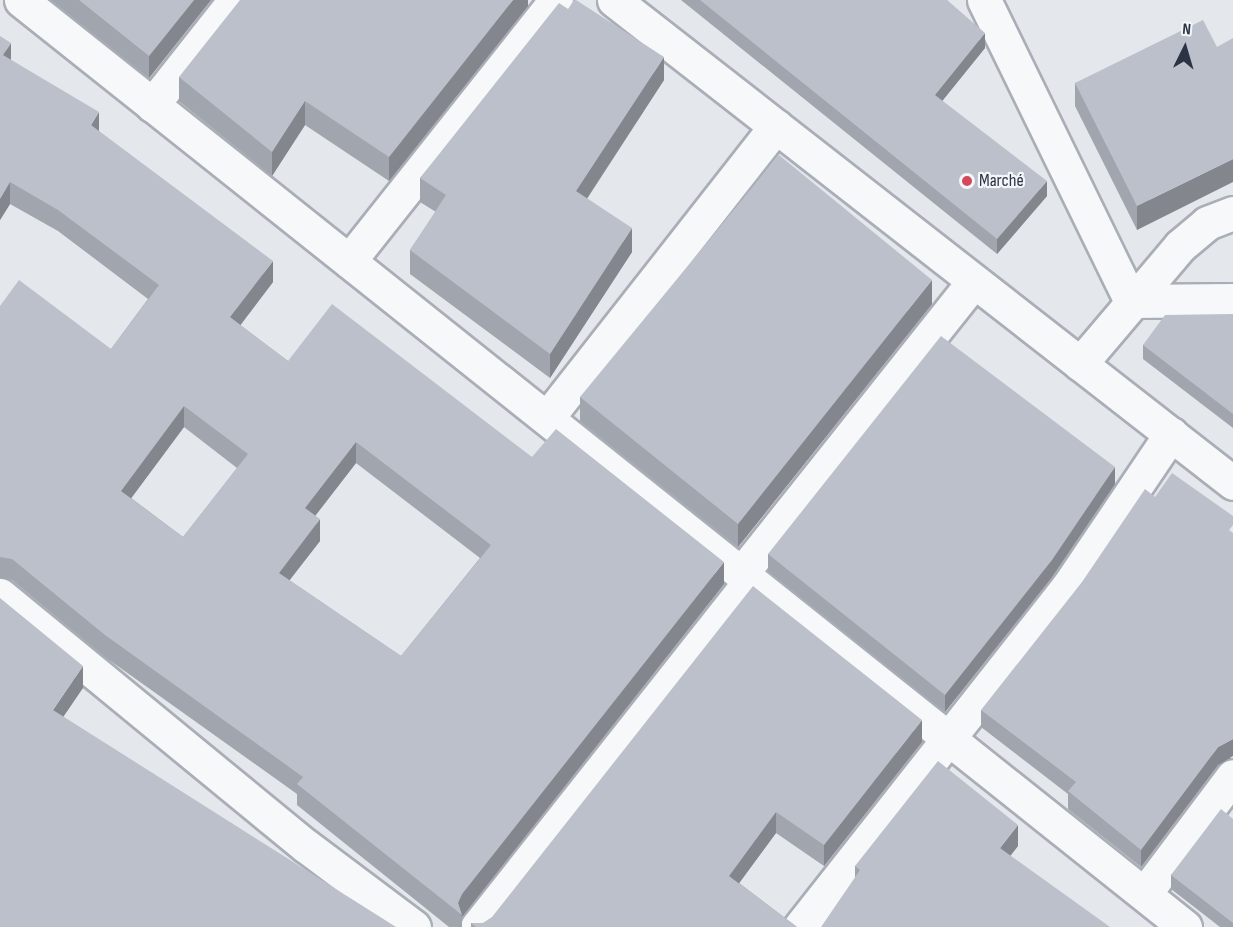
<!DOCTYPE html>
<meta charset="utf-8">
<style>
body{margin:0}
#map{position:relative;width:1233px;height:927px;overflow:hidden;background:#e4e7ec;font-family:"Sofia Sans Condensed",sans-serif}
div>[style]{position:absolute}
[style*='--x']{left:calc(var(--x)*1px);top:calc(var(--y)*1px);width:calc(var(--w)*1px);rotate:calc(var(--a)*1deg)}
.roads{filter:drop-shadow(2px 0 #a9aeb7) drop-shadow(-2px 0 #a9aeb7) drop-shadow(0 2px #a9aeb7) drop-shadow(0 -2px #a9aeb7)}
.minor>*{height:33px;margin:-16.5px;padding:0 16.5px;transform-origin:16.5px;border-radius:16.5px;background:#f7f8fa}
.wall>*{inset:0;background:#a1a5ae}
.shaded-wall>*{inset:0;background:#83868d}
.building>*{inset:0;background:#bbc0ca}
.dots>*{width:16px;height:16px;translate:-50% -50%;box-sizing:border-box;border:3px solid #f4f6f9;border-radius:50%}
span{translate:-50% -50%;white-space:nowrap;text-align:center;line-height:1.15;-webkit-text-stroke:4.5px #f4f6f9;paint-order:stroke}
.poi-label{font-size:18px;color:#2b3445}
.left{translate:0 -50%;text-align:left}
.north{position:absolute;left:1155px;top:18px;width:60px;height:60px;-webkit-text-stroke:4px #f4f6f9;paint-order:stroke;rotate:5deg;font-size:16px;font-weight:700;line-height:24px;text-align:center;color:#2b3445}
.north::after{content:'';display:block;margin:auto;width:21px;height:27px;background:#2b3445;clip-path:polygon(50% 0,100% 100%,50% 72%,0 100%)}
</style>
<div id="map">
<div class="roads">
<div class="minor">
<i style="--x:21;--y:0;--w:1488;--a:38.53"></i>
<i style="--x:614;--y:0;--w:785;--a:37.96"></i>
<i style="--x:984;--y:0;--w:335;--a:64"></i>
<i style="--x:1131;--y:301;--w:102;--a:-0.6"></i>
<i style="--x:152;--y:105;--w:134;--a:-51.7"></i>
<i style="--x:349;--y:261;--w:333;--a:-51.6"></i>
<i style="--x:1080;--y:364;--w:155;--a:-49.7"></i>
<i style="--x:1180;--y:246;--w:35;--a:-40"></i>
<i style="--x:1207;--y:223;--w:28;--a:-21"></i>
<i style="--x:547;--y:418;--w:371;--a:-51.9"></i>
<i style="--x:741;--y:574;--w:374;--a:-51.5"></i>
<i style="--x:0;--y:595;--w:396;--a:39.4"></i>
<i style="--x:306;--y:846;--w:135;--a:36.9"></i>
<i style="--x:1145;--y:893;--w:146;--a:-53.1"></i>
<i style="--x:477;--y:927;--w:439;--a:-51.7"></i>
<i style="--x:800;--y:927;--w:432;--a:-51.8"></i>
<i style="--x:1067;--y:588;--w:186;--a:-56"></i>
</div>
</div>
<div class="wall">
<i style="clip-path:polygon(51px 0,211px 0,149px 78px)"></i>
<i style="clip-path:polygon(528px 0,528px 6px,389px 181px,305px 125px,272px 176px,179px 101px,179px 77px)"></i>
<i style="clip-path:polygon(681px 0,947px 0,985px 48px,942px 101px,1047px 196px,997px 254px)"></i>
<i style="clip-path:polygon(568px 9px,664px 80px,587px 199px,632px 252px,550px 378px,410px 274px,410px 250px,436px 212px,420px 202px,420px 178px)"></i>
<i style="clip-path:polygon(evenodd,0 36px,11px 60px,99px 131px,273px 282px,240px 325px,288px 361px,532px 457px,724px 584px,462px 915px,462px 927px,449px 927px,297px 805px,297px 794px,105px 657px,12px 580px,0 578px,0 306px,111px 349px,148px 299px,58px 231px,10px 204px,0 220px,0 36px,184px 427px,237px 468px,183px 537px,131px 498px,184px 427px,0 36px,356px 463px,480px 558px,401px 656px,289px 580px,320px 541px,315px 516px,356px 463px)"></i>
<i style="clip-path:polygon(1217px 47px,1137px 230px,1075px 106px,1075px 83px)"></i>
<i style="clip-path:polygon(932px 304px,738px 547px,580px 421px,580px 397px)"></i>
<i style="clip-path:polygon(1233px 314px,1233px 428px,1143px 359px,1143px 345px)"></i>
<i style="clip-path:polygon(1115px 484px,1052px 577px,945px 712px,768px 571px,768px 554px)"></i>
<i style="clip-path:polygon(981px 710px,1232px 758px,1218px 765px,1141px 867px,1068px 809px,1068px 794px,981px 727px)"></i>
<i style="clip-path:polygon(922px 742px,824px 866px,776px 833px,739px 883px,797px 927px,471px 927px,471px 923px,483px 923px)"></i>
<i style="clip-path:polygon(1233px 819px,1233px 927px,1220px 927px,1171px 889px,1171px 875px)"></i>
<i style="clip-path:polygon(1018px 846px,1010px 856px,855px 878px,855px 866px)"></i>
</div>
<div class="shaded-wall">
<i style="clip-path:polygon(194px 0,211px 0,149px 78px,149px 56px)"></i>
<i style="clip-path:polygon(513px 0,528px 0,528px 6px,389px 181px,389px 157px)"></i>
<i style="clip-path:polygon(985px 33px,985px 48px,935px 110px,935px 95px)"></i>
<i style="clip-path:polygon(11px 43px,11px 65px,3px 55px)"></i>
<i style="clip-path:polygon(664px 57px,664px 80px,576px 215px,576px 191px)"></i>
<i style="clip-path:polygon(305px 101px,305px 125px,272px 176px,272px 152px)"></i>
<i style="clip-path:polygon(99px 112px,99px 133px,91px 125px)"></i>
<i style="clip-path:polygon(1233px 159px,1233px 182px,1137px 230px,1137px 206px)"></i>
<i style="clip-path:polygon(1047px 181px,1047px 196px,997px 254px,997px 239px)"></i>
<i style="clip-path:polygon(10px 182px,10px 204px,0 220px,0 199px)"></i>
<i style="clip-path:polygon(632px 228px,632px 252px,550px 378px,550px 354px)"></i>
<i style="clip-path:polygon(273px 261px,273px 282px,230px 339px,230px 317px)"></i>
<i style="clip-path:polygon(932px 280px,932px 304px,738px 547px,738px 524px)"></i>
<i style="clip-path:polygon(184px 406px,184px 427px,121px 512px,121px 491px)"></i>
<i style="clip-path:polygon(356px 442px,356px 463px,305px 529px,305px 508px)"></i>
<i style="clip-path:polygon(1115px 467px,1115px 484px,1052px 577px,945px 712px,945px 695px)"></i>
<i style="clip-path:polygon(320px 519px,320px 541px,279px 594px,279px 573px)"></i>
<i style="clip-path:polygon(724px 562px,724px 584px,462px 917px,458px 903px,462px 894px)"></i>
<i style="clip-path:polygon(83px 666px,83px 688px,53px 732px,53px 710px)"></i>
<i style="clip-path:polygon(922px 720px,922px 742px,824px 866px,824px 845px)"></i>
<i style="clip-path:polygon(1233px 739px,1233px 756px,1218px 765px,1141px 867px,1141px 850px,1218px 747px)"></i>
<i style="clip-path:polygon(776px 812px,776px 833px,729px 897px,729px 876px)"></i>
<i style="clip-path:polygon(1018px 825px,1018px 846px,1000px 869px,1000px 848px)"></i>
</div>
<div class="building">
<i style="clip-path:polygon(79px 0,194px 0,149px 56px)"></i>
<i style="clip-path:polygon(240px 0,513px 0,389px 157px,305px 101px,272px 152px,179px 77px)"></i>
<i style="clip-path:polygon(574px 0,576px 0,664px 57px,576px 191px,632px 228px,550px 354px,410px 250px,446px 195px,420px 178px,559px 3px,568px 9px)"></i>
<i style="clip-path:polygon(700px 0,947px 0,985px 33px,935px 95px,1047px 181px,997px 239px)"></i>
<i style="clip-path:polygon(1203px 20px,1217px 47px,1233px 38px,1233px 159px,1137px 206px,1075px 83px)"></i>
<i style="clip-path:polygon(evenodd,0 36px,11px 43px,3px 55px,99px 112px,91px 125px,273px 261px,230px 317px,288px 361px,332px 304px,532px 457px,556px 429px,724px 562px,462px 894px,458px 903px,462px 915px,297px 784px,303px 777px,105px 635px,12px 559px,0 557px,0 306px,19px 280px,111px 349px,159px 285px,58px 210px,10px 182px,0 199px,0 36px,184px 406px,248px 454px,183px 537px,121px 491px,184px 406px,0 36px,356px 442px,491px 545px,401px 656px,279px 573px,320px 519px,305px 508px,356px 442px)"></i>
<i style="clip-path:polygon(779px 155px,932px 280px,738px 524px,580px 397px)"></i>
<i style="clip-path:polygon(1233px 314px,1233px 414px,1143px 345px,1165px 315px)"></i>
<i style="clip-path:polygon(941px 336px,1115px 467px,1052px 560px,945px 695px,768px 554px)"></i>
<i style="clip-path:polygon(1172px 473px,1233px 516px,1233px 525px,1229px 530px,1233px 533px,1233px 739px,1218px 747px,1141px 850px,1068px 791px,1076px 782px,981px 710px,1082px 582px,1145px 489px,1155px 497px)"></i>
<i style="clip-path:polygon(753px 586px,922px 720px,824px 845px,776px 812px,729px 876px,797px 927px,476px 927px,471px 923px,483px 923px,492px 917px)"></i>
<i style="clip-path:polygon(0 598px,83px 666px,53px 710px,396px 927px,0 927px)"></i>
<i style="clip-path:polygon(938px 761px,1018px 825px,1000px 848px,1110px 927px,821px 927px,860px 870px,855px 866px)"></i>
<i style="clip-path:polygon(1221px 809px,1233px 819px,1233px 923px,1171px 875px)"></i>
</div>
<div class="dots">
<i style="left:967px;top:181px;background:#d1495b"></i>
</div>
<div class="poi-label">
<span class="left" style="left:979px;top:181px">Marché</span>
</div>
<div class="north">N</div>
</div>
